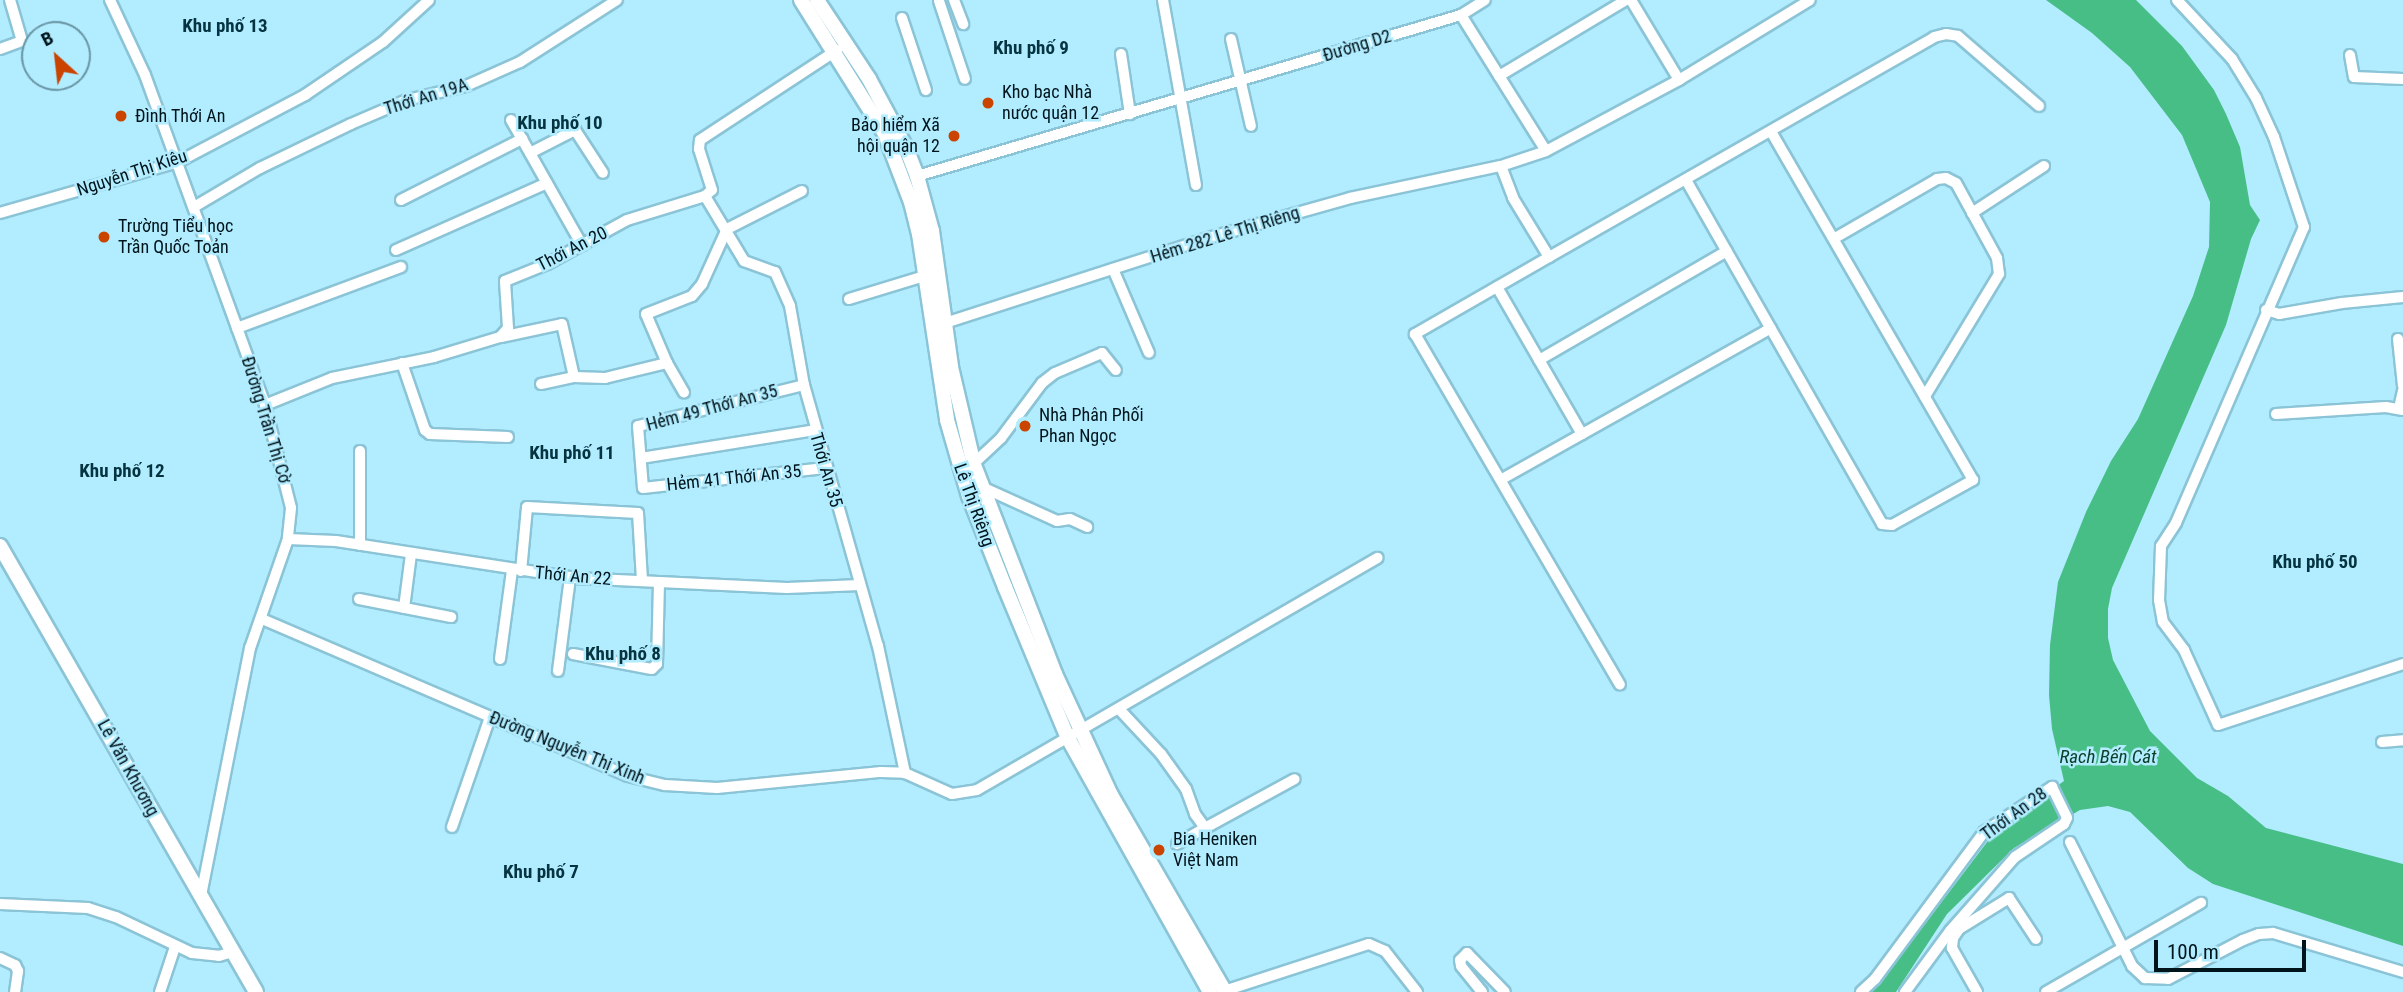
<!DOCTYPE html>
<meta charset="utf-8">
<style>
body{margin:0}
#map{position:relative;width:2403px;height:992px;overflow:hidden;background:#b1ecff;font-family:"Roboto Condensed",sans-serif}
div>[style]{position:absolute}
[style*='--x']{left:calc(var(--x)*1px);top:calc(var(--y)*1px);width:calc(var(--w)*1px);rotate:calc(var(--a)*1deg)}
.water>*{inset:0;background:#48be87}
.roads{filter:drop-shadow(2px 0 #8bc4d6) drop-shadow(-2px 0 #8bc4d6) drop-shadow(0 2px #8bc4d6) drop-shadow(0 -2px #8bc4d6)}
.street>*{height:10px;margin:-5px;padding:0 5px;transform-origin:5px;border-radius:5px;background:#fff}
.secondary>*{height:14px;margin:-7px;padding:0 7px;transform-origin:7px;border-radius:7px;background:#fff}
.dots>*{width:19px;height:19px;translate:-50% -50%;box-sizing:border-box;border:4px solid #b1ecff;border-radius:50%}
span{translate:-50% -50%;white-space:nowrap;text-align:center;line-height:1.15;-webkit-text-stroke:5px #b1ecff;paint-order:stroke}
.street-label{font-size:18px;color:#00141b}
.poi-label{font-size:18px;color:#00141b}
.left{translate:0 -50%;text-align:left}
.right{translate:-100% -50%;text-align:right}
.neighbourhood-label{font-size:19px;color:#053440;font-weight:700}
.water-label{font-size:19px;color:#0c3e28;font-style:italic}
.north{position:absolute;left:21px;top:21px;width:70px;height:70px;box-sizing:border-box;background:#b1ecff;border:2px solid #6a96a4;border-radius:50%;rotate:333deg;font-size:19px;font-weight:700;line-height:28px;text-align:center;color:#00141b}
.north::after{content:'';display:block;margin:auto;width:24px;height:32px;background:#ca4400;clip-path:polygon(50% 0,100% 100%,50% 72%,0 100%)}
.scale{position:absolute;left:2154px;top:940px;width:152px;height:32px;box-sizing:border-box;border:4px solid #00141b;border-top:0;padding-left:9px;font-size:21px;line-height:24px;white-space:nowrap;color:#00141b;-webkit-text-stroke:5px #b1ecff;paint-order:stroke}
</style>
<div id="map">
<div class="water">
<i style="clip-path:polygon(2046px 0,2136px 0,2182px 46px,2214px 90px,2226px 114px,2240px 147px,2250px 205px,2260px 220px,2251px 239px,2226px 325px,2112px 588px,2108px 609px,2108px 638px,2113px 660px,2150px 731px,2197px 778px,2228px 796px,2266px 828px,2403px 864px,2403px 946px,2213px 884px,2188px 868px,2130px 812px,2108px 806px,2080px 810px,2014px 848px,1947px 914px,1896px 992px,1870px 992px,1891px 961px,1925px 924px,1997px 829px,2064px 781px,2052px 729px,2049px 695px,2050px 645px,2058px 582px,2086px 512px,2111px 461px,2138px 419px,2193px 296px,2209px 247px,2210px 202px,2182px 135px,2130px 67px,2092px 33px)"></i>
</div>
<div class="roads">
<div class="street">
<i style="--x:110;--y:0;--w:83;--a:65"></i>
<i style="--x:145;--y:75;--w:351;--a:70"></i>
<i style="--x:265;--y:405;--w:106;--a:75.8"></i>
<i style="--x:291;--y:508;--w:31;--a:96"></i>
<i style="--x:288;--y:539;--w:115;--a:109.2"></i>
<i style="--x:250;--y:648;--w:252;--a:101.2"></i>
<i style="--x:954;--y:0;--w:26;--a:69"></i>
<i style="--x:1163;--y:0;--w:188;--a:79.9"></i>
<i style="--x:1631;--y:0;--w:93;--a:59"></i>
<i style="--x:2177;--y:0;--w:81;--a:47"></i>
<i style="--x:2232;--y:59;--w:46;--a:58.4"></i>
<i style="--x:2256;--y:98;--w:43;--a:65.2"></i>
<i style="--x:2274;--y:137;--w:95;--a:71.6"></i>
<i style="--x:2304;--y:227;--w:322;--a:113.4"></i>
<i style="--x:2176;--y:523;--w:27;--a:123"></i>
<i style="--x:2161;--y:546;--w:54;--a:92.1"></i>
<i style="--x:2159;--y:600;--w:22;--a:80"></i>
<i style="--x:2163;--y:622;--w:35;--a:53"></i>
<i style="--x:2184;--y:650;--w:82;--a:65.6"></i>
<i style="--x:2218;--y:725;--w:195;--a:-18.2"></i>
<i style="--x:939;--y:1;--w:82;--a:71.6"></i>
<i style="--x:1461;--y:15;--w:160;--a:58"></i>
<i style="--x:902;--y:18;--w:76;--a:71.6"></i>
<i style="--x:1231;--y:39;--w:89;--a:77.1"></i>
<i style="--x:0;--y:49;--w:23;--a:-20"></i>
<i style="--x:22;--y:41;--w:43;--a:-106.3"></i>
<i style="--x:1121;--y:54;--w:61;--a:81.5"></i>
<i style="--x:2350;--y:55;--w:22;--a:80"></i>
<i style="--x:2354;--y:77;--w:49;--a:2.3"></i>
<i style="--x:1499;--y:76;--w:148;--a:-30.9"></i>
<i style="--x:511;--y:120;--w:22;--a:60"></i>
<i style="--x:530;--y:153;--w:51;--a:-27.1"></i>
<i style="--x:575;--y:130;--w:51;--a:56.9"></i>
<i style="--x:1501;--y:166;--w:34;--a:69"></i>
<i style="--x:1513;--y:198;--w:69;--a:58.6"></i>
<i style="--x:1549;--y:257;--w:443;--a:-29.7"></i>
<i style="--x:1934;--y:37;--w:12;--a:-14"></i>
<i style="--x:1946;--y:34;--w:12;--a:9"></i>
<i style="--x:1958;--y:36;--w:107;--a:40.8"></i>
<i style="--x:917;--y:176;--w:567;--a:-16.49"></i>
<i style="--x:1461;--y:15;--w:28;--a:-32"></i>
<i style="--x:1686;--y:180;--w:396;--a:60.3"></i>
<i style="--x:1882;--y:524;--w:10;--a:6"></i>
<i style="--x:1892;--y:525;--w:93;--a:-29.1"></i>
<i style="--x:1973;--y:480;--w:403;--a:-120.1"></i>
<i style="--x:705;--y:196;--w:76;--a:59"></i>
<i style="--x:744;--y:261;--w:33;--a:20"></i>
<i style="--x:775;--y:272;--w:37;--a:66"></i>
<i style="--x:790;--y:306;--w:80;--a:80"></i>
<i style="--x:804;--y:385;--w:271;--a:74.2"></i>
<i style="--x:878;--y:646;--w:130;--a:78"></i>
<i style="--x:401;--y:200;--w:136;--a:-26.8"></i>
<i style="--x:522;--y:139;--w:122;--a:60.5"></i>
<i style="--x:194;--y:207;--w:77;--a:-30.6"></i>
<i style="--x:260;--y:168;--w:101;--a:-25.8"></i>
<i style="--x:351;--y:124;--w:61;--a:-23.2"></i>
<i style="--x:407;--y:100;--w:61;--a:-13.3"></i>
<i style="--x:466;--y:86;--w:59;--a:-24"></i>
<i style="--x:520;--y:62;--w:115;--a:-32.6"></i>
<i style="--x:0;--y:213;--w:185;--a:-16"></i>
<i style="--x:178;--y:162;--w:144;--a:-27.8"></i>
<i style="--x:305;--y:95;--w:94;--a:-34.2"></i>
<i style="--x:383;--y:42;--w:62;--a:-42.4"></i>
<i style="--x:1972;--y:213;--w:86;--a:-33.1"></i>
<i style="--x:1835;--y:238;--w:118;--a:-30"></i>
<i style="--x:1937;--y:179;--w:9;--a:-6"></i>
<i style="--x:1946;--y:178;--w:11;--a:27"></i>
<i style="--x:1956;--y:183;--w:85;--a:61.3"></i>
<i style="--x:1997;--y:258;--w:16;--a:83"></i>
<i style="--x:1999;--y:274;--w:143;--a:121.2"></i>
<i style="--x:396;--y:250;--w:165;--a:-23.9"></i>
<i style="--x:1549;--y:257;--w:155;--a:150.1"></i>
<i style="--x:1415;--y:334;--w:406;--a:59.7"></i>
<i style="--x:1113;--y:269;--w:91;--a:66.8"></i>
<i style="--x:1497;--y:287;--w:170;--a:60"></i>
<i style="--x:849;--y:299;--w:78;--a:-17"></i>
<i style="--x:2266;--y:310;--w:14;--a:17"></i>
<i style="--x:2279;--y:314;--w:64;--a:-9.9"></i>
<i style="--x:2342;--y:303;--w:61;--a:-5.6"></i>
<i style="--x:945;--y:323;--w:276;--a:-17.9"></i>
<i style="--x:1208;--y:238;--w:148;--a:-15.7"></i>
<i style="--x:1350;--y:198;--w:154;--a:-12"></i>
<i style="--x:1501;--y:166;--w:47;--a:-18.4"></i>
<i style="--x:1546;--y:151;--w:151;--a:-28.1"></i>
<i style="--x:1679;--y:80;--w:153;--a:-31.4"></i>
<i style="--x:237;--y:328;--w:175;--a:-20.4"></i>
<i style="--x:501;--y:337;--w:62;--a:-12"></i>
<i style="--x:562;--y:324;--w:54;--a:77.2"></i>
<i style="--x:574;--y:377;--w:31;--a:2"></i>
<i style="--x:605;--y:378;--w:64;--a:-13.6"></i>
<i style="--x:667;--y:363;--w:53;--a:-113.2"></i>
<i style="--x:646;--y:314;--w:49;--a:-21.4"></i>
<i style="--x:692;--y:296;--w:16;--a:-50"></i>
<i style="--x:702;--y:284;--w:60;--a:-65.6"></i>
<i style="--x:727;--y:229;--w:84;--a:-26.9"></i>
<i style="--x:2398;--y:339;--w:47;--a:83.9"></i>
<i style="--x:1539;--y:360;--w:217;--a:-30.1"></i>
<i style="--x:402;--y:363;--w:71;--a:71.1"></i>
<i style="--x:425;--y:430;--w:6;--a:39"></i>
<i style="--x:430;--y:434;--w:78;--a:2.2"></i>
<i style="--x:667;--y:363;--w:34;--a:60"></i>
<i style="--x:541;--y:384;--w:34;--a:-12"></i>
<i style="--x:804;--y:385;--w:171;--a:166.1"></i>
<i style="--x:638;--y:426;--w:62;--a:85.4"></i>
<i style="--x:643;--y:488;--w:183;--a:-6.3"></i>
<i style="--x:265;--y:405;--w:72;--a:-21.9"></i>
<i style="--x:332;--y:378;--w:104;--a:-11.6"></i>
<i style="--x:434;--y:357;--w:69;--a:-16.9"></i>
<i style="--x:500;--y:337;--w:12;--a:-48"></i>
<i style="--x:508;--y:328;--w:47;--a:-93.7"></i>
<i style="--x:505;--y:281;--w:45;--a:-22"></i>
<i style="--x:547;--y:264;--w:91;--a:-28.8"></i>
<i style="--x:627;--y:220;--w:82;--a:-17.1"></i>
<i style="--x:705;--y:196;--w:9;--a:-41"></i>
<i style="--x:712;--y:190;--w:43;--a:-107.6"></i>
<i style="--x:699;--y:149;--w:9;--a:-84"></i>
<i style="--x:700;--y:140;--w:164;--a:-33.3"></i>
<i style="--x:2399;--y:408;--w:18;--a:-77"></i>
<i style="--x:2276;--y:414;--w:110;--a:-3.6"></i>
<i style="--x:2386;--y:407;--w:17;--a:10"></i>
<i style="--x:360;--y:451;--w:94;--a:90"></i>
<i style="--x:641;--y:458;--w:176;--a:-9.1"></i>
<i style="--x:971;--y:466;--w:41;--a:-43"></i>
<i style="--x:1001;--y:438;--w:69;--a:-53.3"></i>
<i style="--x:1042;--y:383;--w:16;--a:-38"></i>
<i style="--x:1055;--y:373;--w:51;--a:-23.1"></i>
<i style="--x:1102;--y:353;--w:22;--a:51"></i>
<i style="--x:1502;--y:479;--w:308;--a:-29.3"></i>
<i style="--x:982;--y:487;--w:82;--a:24.4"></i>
<i style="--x:1057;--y:521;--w:13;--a:-9"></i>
<i style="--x:1070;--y:519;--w:19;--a:25"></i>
<i style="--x:288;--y:539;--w:48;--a:2.4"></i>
<i style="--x:336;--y:541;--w:241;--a:8.8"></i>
<i style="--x:574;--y:578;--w:213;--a:2.7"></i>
<i style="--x:787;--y:588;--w:73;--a:-2.4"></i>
<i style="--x:521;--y:571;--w:64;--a:-84.6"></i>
<i style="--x:527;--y:507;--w:111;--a:3.1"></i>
<i style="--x:638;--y:513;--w:68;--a:86.6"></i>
<i style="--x:359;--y:599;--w:94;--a:11.1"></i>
<i style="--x:404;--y:608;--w:54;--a:-82.6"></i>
<i style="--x:262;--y:619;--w:398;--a:23.2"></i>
<i style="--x:628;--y:776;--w:38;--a:14"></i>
<i style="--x:665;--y:785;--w:52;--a:3.3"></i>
<i style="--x:717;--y:788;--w:165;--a:-5.6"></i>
<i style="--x:881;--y:772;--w:24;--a:2"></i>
<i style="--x:905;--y:773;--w:51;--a:24.1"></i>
<i style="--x:952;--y:794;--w:25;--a:-9"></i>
<i style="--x:977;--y:790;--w:463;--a:-30.1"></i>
<i style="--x:573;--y:654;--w:80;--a:10.8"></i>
<i style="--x:652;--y:669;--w:7;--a:-45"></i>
<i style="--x:657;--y:664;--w:82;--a:-88.6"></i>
<i style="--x:500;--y:659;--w:90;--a:-82.3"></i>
<i style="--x:558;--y:671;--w:95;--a:-82.7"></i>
<i style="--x:1119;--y:709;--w:62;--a:47"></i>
<i style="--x:1161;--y:754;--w:43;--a:54.5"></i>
<i style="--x:1186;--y:789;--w:27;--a:70"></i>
<i style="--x:1195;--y:814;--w:17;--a:54"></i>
<i style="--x:1205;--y:828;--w:102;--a:-28.6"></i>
<i style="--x:2382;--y:742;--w:21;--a:-5"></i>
<i style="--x:452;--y:827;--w:116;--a:-70.9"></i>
<i style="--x:2070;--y:842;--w:139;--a:63.4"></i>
<i style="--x:2132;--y:966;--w:18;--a:43"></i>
<i style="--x:2145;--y:978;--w:23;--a:2"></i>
<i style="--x:2168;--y:979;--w:85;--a:-27.5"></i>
<i style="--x:2243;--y:940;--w:17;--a:-21"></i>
<i style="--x:2259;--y:934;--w:14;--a:-4"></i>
<i style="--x:2273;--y:933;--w:136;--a:16.7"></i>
<i style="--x:1177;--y:844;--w:32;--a:-30"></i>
<i style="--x:0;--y:904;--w:88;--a:2.6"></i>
<i style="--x:88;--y:908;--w:29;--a:18"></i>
<i style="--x:116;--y:917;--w:84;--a:25.3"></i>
<i style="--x:192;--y:953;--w:27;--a:6"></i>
<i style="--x:219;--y:956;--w:14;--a:-17"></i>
<i style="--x:0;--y:958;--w:17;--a:25"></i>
<i style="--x:15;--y:965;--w:7;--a:63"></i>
<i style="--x:18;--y:971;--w:21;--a:98"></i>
<i style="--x:1224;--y:991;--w:152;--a:-18"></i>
<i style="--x:1369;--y:944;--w:17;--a:24"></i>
<i style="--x:1385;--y:951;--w:52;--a:52"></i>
<i style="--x:160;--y:992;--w:47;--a:-71.6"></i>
<i style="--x:1482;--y:992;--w:33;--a:-129"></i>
<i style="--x:1461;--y:966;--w:6;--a:-99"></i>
<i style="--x:1460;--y:960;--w:10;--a:-45"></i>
<i style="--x:1467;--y:953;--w:54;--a:45.7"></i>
<i style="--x:1861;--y:992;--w:19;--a:-43"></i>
<i style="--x:1875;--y:979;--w:183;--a:-53.4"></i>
<i style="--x:1984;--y:832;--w:82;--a:-33.5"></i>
<i style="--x:2052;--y:787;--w:34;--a:64"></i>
<i style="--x:2067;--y:818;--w:7;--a:117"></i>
<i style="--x:2064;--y:824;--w:59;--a:146"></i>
<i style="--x:2015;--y:857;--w:98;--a:131.3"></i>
<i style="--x:1950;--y:931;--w:76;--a:126.4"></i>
<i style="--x:1977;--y:992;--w:51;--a:-119.6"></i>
<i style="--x:1952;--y:948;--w:10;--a:-84"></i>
<i style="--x:1953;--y:938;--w:11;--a:-56"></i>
<i style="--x:1959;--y:929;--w:59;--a:-31.8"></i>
<i style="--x:2009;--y:898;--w:49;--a:56.6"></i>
<i style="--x:2046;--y:992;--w:179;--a:-29.9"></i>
</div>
<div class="secondary">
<i style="--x:801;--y:0;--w:158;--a:57.9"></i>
<i style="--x:885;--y:134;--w:73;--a:69.1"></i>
<i style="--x:911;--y:202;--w:33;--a:76"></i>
<i style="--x:919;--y:234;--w:188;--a:81.4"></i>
<i style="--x:947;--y:420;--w:79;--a:73.9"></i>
<i style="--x:969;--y:496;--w:98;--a:68.4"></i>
<i style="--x:1005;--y:587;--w:164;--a:67.4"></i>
<i style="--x:1068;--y:738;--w:291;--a:60.8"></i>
<i style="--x:817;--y:0;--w:95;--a:56.6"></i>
<i style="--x:869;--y:79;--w:81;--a:61.8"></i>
<i style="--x:907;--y:150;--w:28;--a:69"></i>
<i style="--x:917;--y:176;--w:57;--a:74.7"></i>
<i style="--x:932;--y:231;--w:137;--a:82"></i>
<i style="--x:951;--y:367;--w:101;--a:76.8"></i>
<i style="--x:974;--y:465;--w:224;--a:68.8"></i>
<i style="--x:1055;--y:674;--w:133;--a:65.2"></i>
<i style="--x:1111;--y:795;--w:228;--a:59.9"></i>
<i style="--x:0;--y:546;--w:514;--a:60.14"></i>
</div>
</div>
<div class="dots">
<i style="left:988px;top:103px;background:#ca4400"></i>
<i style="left:121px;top:116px;background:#ca4400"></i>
<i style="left:954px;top:136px;background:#ca4400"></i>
<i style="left:104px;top:237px;background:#ca4400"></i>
<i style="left:1025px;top:426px;background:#ca4400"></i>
<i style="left:1159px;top:850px;background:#ca4400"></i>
</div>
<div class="street-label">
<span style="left:1357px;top:46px;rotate:-17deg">Đường D2</span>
<span style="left:426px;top:97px;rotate:-17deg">Thới An 19A</span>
<span style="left:132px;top:173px;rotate:-18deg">Nguyễn Thị Kiêu</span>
<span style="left:1225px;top:235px;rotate:-17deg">Hẻm 282 Lê Thị Riêng</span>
<span style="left:572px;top:249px;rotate:-27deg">Thới An 20</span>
<span style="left:712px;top:408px;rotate:-15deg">Hẻm 49 Thới An 35</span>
<span style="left:266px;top:420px;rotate:73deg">Đường Trần Thị Cờ</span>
<span style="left:826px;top:470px;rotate:74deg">Thới An 35</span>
<span style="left:734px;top:478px;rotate:-6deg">Hẻm 41 Thới An 35</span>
<span style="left:974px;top:505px;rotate:70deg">Lê Thị Riêng</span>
<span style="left:573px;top:576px;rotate:5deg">Thới An 22</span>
<span style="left:567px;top:748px;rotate:22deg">Đường Nguyễn Thị Xinh</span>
<span style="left:128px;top:768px;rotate:61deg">Lê Văn Khương</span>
<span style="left:2014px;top:814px;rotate:-36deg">Thới An 28</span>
</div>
<div class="poi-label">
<span class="left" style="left:1002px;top:103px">Kho bạc Nhà<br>nước quận 12</span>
<span class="left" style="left:135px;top:116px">Đình Thới An</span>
<span class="right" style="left:940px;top:136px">Bảo hiểm Xã<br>hội quận 12</span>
<span class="left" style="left:118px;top:237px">Trường Tiểu học<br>Trần Quốc Toản</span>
<span class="left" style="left:1039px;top:426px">Nhà Phân Phối<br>Phan Ngọc</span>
<span class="left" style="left:1173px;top:850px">Bia Heniken<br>Việt Nam</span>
</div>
<div class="neighbourhood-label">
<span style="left:225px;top:26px">Khu phố 13</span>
<span style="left:1031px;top:48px">Khu phố 9</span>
<span style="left:560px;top:123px">Khu phố 10</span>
<span style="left:572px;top:453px">Khu phố 11</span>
<span style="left:122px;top:471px">Khu phố 12</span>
<span style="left:2315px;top:562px">Khu phố 50</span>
<span style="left:623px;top:654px">Khu phố 8</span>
<span style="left:541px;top:872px">Khu phố 7</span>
</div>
<div class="water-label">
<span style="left:2108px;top:757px">Rạch Bến Cát</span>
</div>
<div class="north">B</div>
<div class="scale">100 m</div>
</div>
